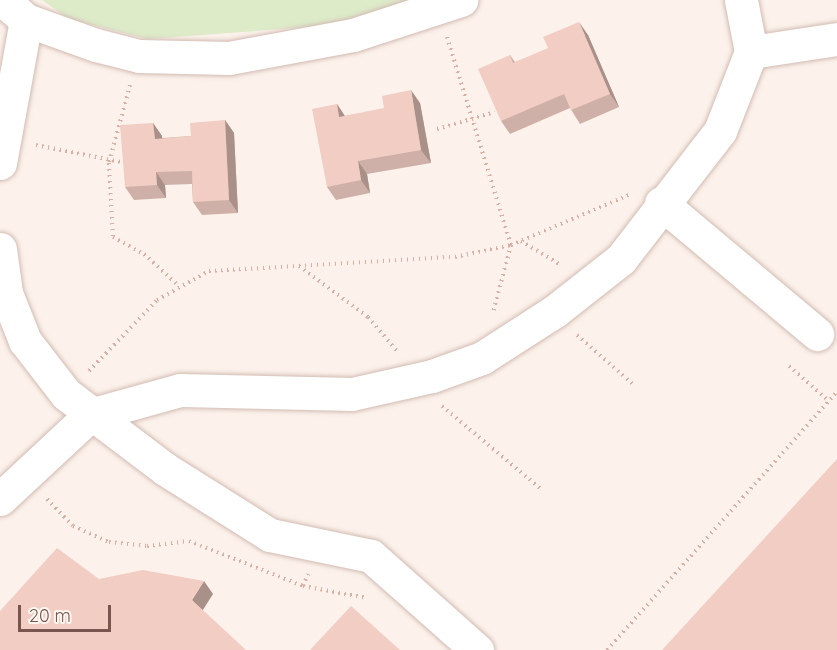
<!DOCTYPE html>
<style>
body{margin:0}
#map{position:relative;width:837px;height:650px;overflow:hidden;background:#fcf2eb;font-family:Quicksand,sans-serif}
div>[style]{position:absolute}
.green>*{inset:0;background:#ddebc9}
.path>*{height:4px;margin-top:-2px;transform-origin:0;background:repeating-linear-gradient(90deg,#d7afa5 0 1.5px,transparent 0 6px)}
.roads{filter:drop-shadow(0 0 2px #d2bbb3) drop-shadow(0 0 2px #d2bbb3)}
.minor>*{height:33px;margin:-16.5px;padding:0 16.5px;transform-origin:16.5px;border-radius:16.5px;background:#fff}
.wall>*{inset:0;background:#cfb0a8}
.shaded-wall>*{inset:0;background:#a99088}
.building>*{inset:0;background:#f1cdc3}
span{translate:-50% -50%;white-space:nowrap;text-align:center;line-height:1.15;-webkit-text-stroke:5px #fff7f2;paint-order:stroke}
.scale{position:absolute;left:18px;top:605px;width:93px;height:27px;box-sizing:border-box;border:3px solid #78554e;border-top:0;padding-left:8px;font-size:18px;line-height:21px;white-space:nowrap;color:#78554e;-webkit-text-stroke:4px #fff7f2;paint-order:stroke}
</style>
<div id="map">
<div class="green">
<i style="clip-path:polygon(42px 0,423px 0,335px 25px,148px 39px,69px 19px)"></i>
</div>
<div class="path">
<i style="left:447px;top:37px;width:218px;rotate:72.9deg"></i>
<i style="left:511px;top:245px;width:69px;rotate:105deg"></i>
<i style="left:130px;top:85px;width:81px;rotate:105.1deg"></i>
<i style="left:109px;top:163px;width:74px;rotate:86.9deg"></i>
<i style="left:113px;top:237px;width:35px;rotate:29deg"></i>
<i style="left:144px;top:254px;width:46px;rotate:42.4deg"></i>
<i style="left:437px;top:129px;width:60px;rotate:-16.3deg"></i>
<i style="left:36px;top:145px;width:92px;rotate:11.3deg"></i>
<i style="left:521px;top:241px;width:47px;rotate:31deg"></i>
<i style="left:299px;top:266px;width:86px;rotate:36.5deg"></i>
<i style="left:368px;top:317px;width:45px;rotate:49.5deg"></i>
<i style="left:577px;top:335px;width:77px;rotate:41.3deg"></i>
<i style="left:789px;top:366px;width:53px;rotate:41.2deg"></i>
<i style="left:89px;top:371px;width:98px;rotate:-46.2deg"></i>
<i style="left:157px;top:300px;width:60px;rotate:-29.1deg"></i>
<i style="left:209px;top:271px;width:246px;rotate:-3.3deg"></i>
<i style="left:455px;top:257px;width:57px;rotate:-12.1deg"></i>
<i style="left:511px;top:245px;width:128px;rotate:-23deg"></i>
<i style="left:442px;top:406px;width:131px;rotate:40deg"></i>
<i style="left:47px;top:499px;width:37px;rotate:46deg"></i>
<i style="left:73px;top:526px;width:39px;rotate:24deg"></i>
<i style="left:109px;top:542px;width:38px;rotate:6deg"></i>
<i style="left:147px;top:546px;width:42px;rotate:-6.8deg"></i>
<i style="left:189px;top:541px;width:123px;rotate:21.5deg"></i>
<i style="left:303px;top:586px;width:13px;rotate:-67deg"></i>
<i style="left:303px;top:586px;width:65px;rotate:10.6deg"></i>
<i style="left:607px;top:650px;width:346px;rotate:-48.3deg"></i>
</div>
<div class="roads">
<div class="minor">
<i style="left:3px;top:0;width:30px;rotate:41deg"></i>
<i style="left:26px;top:20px;width:74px;rotate:19.7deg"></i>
<i style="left:96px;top:45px;width:44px;rotate:14.3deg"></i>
<i style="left:139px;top:56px;width:90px;rotate:1.3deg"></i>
<i style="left:229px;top:58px;width:126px;rotate:-10.5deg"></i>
<i style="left:353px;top:35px;width:114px;rotate:-18deg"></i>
<i style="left:751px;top:52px;width:87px;rotate:-8.6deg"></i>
<i style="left:0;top:163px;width:145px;rotate:-79.7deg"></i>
<i style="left:661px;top:203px;width:204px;rotate:40deg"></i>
<i style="left:0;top:249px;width:44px;rotate:82.2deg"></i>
<i style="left:6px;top:293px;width:52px;rotate:68.4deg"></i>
<i style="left:25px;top:341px;width:67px;rotate:52.3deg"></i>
<i style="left:66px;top:394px;width:124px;rotate:37.1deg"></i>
<i style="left:165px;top:469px;width:124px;rotate:32.2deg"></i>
<i style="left:270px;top:535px;width:103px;rotate:11.7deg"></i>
<i style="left:371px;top:556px;width:142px;rotate:41.6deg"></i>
<i style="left:0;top:499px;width:123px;rotate:-43deg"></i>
<i style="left:90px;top:415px;width:93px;rotate:-15.5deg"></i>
<i style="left:180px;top:390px;width:172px;rotate:1.3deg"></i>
<i style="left:352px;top:394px;width:82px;rotate:-12.7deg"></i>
<i style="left:432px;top:376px;width:53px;rotate:-19.8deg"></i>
<i style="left:482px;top:358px;width:87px;rotate:-32.8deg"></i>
<i style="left:555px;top:311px;width:84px;rotate:-38.2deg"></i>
<i style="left:621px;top:259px;width:162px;rotate:-52.3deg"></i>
<i style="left:720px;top:131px;width:85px;rotate:-68.6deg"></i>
<i style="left:751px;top:52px;width:53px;rotate:-100.9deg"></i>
</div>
</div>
<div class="wall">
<i style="clip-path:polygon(588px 35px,619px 107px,580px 124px,570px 108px,510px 134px,501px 121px,510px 55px,515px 62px)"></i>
<i style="clip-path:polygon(420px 103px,431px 163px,367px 174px,370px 193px,336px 200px,327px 187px,337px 104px,345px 116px)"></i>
<i style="clip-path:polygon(225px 120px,234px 133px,238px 213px,202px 215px,193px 202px,192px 184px,165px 185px,166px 198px,134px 200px,125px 187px,153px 123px,162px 136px,162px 138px,191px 136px)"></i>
</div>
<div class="shaded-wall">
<i style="clip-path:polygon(579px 22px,588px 35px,619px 107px,610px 94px)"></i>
<i style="clip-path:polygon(411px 90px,420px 103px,431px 163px,421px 150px)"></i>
<i style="clip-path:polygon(337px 104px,346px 118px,339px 117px)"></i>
<i style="clip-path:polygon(225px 120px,234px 133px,238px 213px,229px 200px)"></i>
<i style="clip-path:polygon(153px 123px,162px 136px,164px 152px,155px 139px)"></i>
<i style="clip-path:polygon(358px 161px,367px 174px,370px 193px,361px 180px)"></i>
<i style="clip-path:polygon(156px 172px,165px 185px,166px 198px,157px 185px)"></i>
<i style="clip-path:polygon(204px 581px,213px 594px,201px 613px,192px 600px)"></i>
</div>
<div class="building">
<i style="clip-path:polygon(579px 22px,610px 94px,571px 110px,564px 94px,501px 121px,478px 69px,510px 55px,513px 63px,548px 48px,543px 37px)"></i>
<i style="clip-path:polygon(411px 90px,421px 150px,358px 161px,361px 180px,327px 187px,312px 109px,337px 104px,339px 117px,384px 108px,382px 96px)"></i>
<i style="clip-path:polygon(225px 120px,229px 200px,193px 202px,192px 171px,156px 172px,157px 185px,125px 187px,120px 125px,153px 123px,155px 139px,191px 136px,190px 123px)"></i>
<i style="clip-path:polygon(837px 459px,837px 650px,662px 650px)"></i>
<i style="clip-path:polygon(57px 548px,99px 579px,143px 570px,204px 581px,192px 600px,246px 650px,0 650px,0 611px)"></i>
<i style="clip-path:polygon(351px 606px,400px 650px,310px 650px)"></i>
</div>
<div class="scale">20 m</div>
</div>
